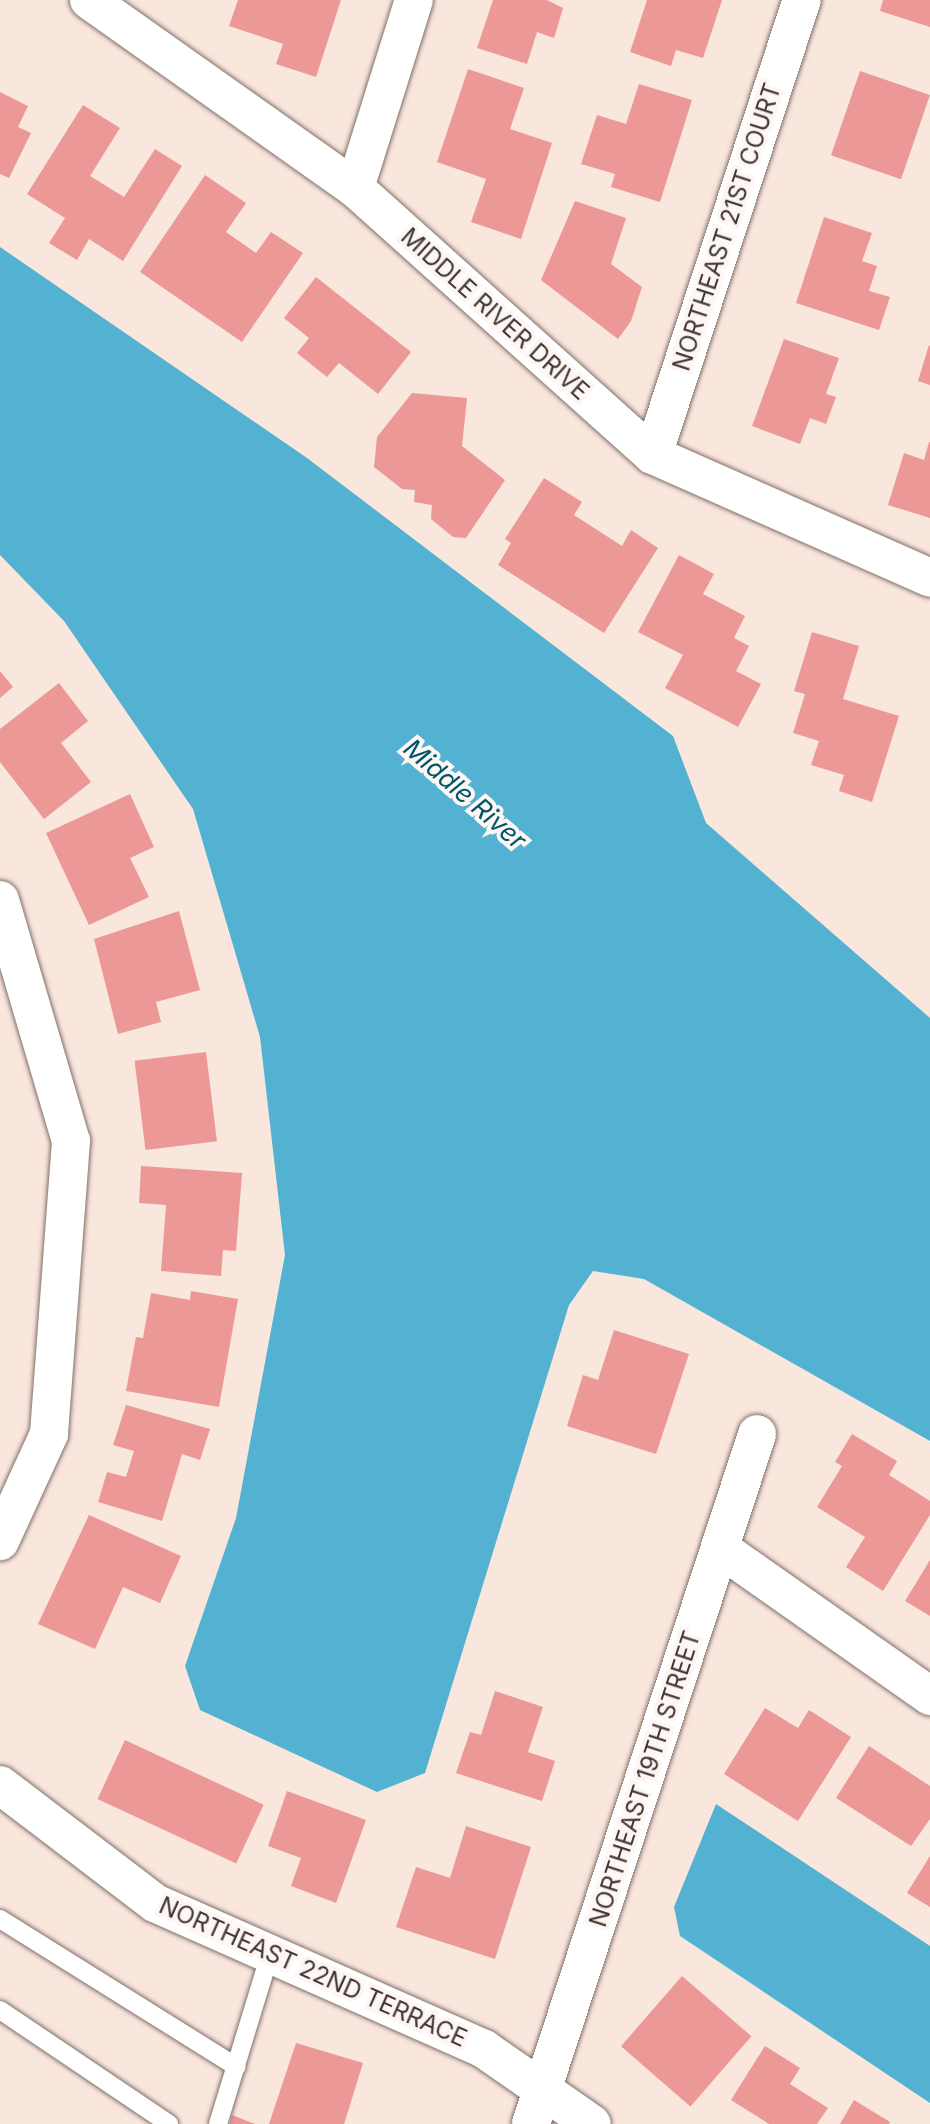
<!DOCTYPE html>
<style>
body{margin:0}
#map{position:relative;width:930px;height:2124px;overflow:hidden;background:#f9e6dd;font-family:Inter,sans-serif}
div>[style]{position:absolute}
.water>*{inset:0;background:#53b2d2}
.building>*{inset:0;background:#eb9896;transform-origin:0 0}
.roads{filter:drop-shadow(0 0 2px #807068) drop-shadow(0 0 2px #807068)}
.lane>*{height:18px;margin:-9px;padding:0 9px;transform-origin:9px;border-radius:9px;background:#fff}
.street>*{height:38px;margin:-19px;padding:0 19px;transform-origin:19px;border-radius:19px;background:#fff}
span{translate:-50% -50%;white-space:nowrap;text-align:center;line-height:1.15;-webkit-text-stroke:8px #fdf6f2;paint-order:stroke}
.street-label{font-size:24px;color:#3d3633}
.water-label{font-size:26px;color:#00566c;font-style:italic}
</style>
<div id="map">
<div class="water">
<i style="clip-path:polygon(0 247px,307px 458px,673px 736px,706px 823px,930px 1018px,930px 1441px,644px 1279px,593px 1271px,569px 1305px,425px 1773px,377px 1792px,200px 1710px,185px 1666px,236px 1518px,285px 1255px,260px 1037px,193px 809px,64px 621px,0 555px)"></i>
<i style="clip-path:polygon(716px 1804px,930px 1946px,930px 2103px,680px 1936px,674px 1907px)"></i>
</div>
<div class="building">
<i style="clip-path:polygon(238px 0,341px 0,316px 77px,276px 64px,283px 44px,229px 26px)"></i>
<i style="clip-path:polygon(493px 0,547px 0,563px 8px,554px 38px,537px 32px,527px 64px,477px 48px)"></i>
<i style="clip-path:polygon(647px 0,722px 0,703px 58px,676px 50px,671px 66px,630px 52px)"></i>
<i style="clip-path:polygon(883px 0,930px 0,930px 27px,880px 11px)"></i>
<i style="clip-path:polygon(468px 69px,524px 88px,510px 129px,552px 143px,521px 239px,471px 222px,486px 179px,437px 162px)"></i>
<i style="left:860px;top:71px;width:74px;height:89px;rotate:19deg"></i>
<i style="clip-path:polygon(639px 84px,692px 100px,660px 202px,611px 187px,615px 174px,581px 164px,597px 115px,626px 124px)"></i>
<i style="clip-path:polygon(0 92px,28px 106px,18px 127px,31px 133px,9px 178px,0 174px)"></i>
<i style="clip-path:polygon(83px 105px,120px 128px,90px 176px,124px 197px,155px 149px,182px 166px,123px 261px,89px 239px,77px 260px,49px 243px,65px 218px,27px 194px)"></i>
<i style="clip-path:polygon(205px 175px,246px 203px,226px 232px,256px 253px,271px 232px,303px 253px,242px 342px,140px 272px)"></i>
<i style="clip-path:polygon(575px 201px,626px 218px,611px 264px,642px 287px,631px 321px,618px 339px,541px 280px)"></i>
<i style="clip-path:polygon(824px 217px,872px 233px,862px 261px,877px 266px,869px 291px,890px 297px,879px 330px,796px 303px)"></i>
<i style="clip-path:polygon(316px 277px,411px 352px,378px 394px,339px 363px,327px 377px,297px 353px,309px 338px,284px 318px)"></i>
<i style="clip-path:polygon(784px 339px,839px 358px,826px 394px,836px 397px,826px 424px,810px 418px,800px 444px,752px 426px)"></i>
<i style="clip-path:polygon(929px 345px,930px 346px,930px 385px,918px 381px)"></i>
<i style="clip-path:polygon(412px 393px,467px 398px,462px 446px,505px 480px,466px 538px,453px 537px,431px 519px,432px 505px,414px 502px,415px 490px,402px 489px,374px 467px,377px 437px)"></i>
<i style="clip-path:polygon(929px 442px,930px 442px,930px 518px,888px 505px,904px 453px,924px 460px)"></i>
<i style="clip-path:polygon(544px 478px,582px 502px,574px 515px,622px 546px,631px 530px,658px 548px,604px 633px,498px 565px,511px 543px,505px 539px)"></i>
<i style="clip-path:polygon(679px 555px,714px 574px,703px 594px,745px 616px,734px 638px,749px 646px,736px 671px,761px 684px,738px 727px,665px 688px,683px 655px,638px 632px)"></i>
<i style="clip-path:polygon(812px 632px,859px 646px,843px 699px,899px 716px,872px 802px,839px 791px,844px 775px,811px 765px,819px 741px,793px 733px,805px 694px,794px 691px)"></i>
<i style="clip-path:polygon(0 671px,13px 687px,0 698px)"></i>
<i style="clip-path:polygon(59px 683px,88px 721px,61px 743px,91px 782px,44px 819px,0 762px,0 729px)"></i>
<i style="clip-path:polygon(130px 794px,154px 847px,130px 858px,149px 897px,89px 925px,46px 833px)"></i>
<i style="clip-path:polygon(179px 911px,200px 990px,156px 1002px,161px 1022px,118px 1034px,94px 939px)"></i>
<i style="left:206px;top:1052px;width:90px;height:72px;rotate:83deg"></i>
<i style="clip-path:polygon(141px 1166px,242px 1173px,236px 1251px,223px 1250px,221px 1276px,161px 1271px,166px 1205px,139px 1203px)"></i>
<i style="clip-path:polygon(191px 1291px,238px 1299px,219px 1407px,126px 1391px,136px 1337px,143px 1338px,151px 1293px,190px 1300px)"></i>
<i style="clip-path:polygon(614px 1330px,689px 1354px,656px 1454px,567px 1426px,583px 1375px,598px 1380px)"></i>
<i style="clip-path:polygon(126px 1405px,210px 1429px,200px 1460px,182px 1454px,162px 1521px,98px 1502px,107px 1472px,126px 1477px,134px 1451px,113px 1445px)"></i>
<i style="clip-path:polygon(852px 1434px,897px 1461px,889px 1475px,930px 1501px,930px 1515px,883px 1591px,846px 1567px,865px 1537px,817px 1507px,842px 1466px,835px 1462px)"></i>
<i style="clip-path:polygon(89px 1515px,181px 1556px,160px 1603px,123px 1587px,95px 1649px,38px 1624px)"></i>
<i style="clip-path:polygon(930px 1560px,930px 1616px,905px 1601px)"></i>
<i style="clip-path:polygon(495px 1691px,543px 1707px,528px 1752px,555px 1761px,542px 1801px,456px 1773px,470px 1732px,481px 1735px)"></i>
<i style="clip-path:polygon(765px 1708px,798px 1728px,809px 1710px,851px 1737px,798px 1821px,724px 1774px)"></i>
<i style="left:125px;top:1740px;width:153px;height:65px;rotate:25deg"></i>
<i style="clip-path:polygon(869px 1746px,930px 1786px,930px 1819px,911px 1846px,836px 1798px)"></i>
<i style="clip-path:polygon(287px 1791px,366px 1820px,336px 1903px,291px 1886px,301px 1858px,268px 1846px)"></i>
<i style="clip-path:polygon(466px 1826px,531px 1847px,495px 1959px,396px 1927px,416px 1867px,450px 1878px)"></i>
<i style="clip-path:polygon(930px 1856px,930px 1907px,907px 1893px)"></i>
<i style="left:682px;top:1976px;width:92px;height:93px;rotate:41deg"></i>
<i style="clip-path:polygon(296px 2043px,363px 2063px,344px 2124px,269px 2124px)"></i>
<i style="clip-path:polygon(765px 2046px,800px 2068px,790px 2084px,828px 2108px,817px 2124px,769px 2124px,731px 2100px)"></i>
<i style="clip-path:polygon(854px 2100px,890px 2122px,889px 2124px,840px 2124px)"></i>
<i style="clip-path:polygon(232px 2115px,255px 2124px,230px 2124px)"></i>
</div>
<div class="roads">
<div class="lane">
<i style="left:0;top:1919px;width:279px;rotate:32deg"></i>
<i style="left:0;top:2010px;width:204px;rotate:34deg"></i>
<i style="left:218px;top:2124px;width:178px;rotate:-73deg"></i>
</div>
<div class="street">
<i style="left:89px;top:0;width:326px;rotate:35.3deg"></i>
<i style="left:355px;top:188px;width:400px;rotate:41.9deg"></i>
<i style="left:653px;top:455px;width:303px;rotate:23.9deg"></i>
<i style="left:355px;top:188px;width:197px;rotate:-72.6deg"></i>
<i style="left:653px;top:455px;width:479px;rotate:-71.9deg"></i>
<i style="left:0;top:900px;width:251px;rotate:73.6deg"></i>
<i style="left:71px;top:1141px;width:294px;rotate:94.3deg"></i>
<i style="left:49px;top:1434px;width:118px;rotate:114.6deg"></i>
<i style="left:721px;top:1549px;width:256px;rotate:35.1deg"></i>
<i style="left:0;top:1785px;width:195px;rotate:37.3deg"></i>
<i style="left:155px;top:1903px;width:360px;rotate:23.9deg"></i>
<i style="left:484px;top:2049px;width:131px;rotate:34.8deg"></i>
<i style="left:531px;top:2124px;width:726px;rotate:-71.86deg"></i>
</div>
</div>
<div class="street-label">
<span style="left:727px;top:227px;rotate:-72deg">NORTHEAST 21ST COURT</span>
<span style="left:495px;top:314px;rotate:42deg">MIDDLE RIVER DRIVE</span>
<span style="left:645px;top:1779px;rotate:-72deg">NORTHEAST 19TH STREET</span>
<span style="left:313px;top:1972px;rotate:24deg">NORTHEAST 22ND TERRACE</span>
</div>
<div class="water-label">
<span style="left:465px;top:794px;rotate:41deg">Middle River</span>
</div>
</div>
